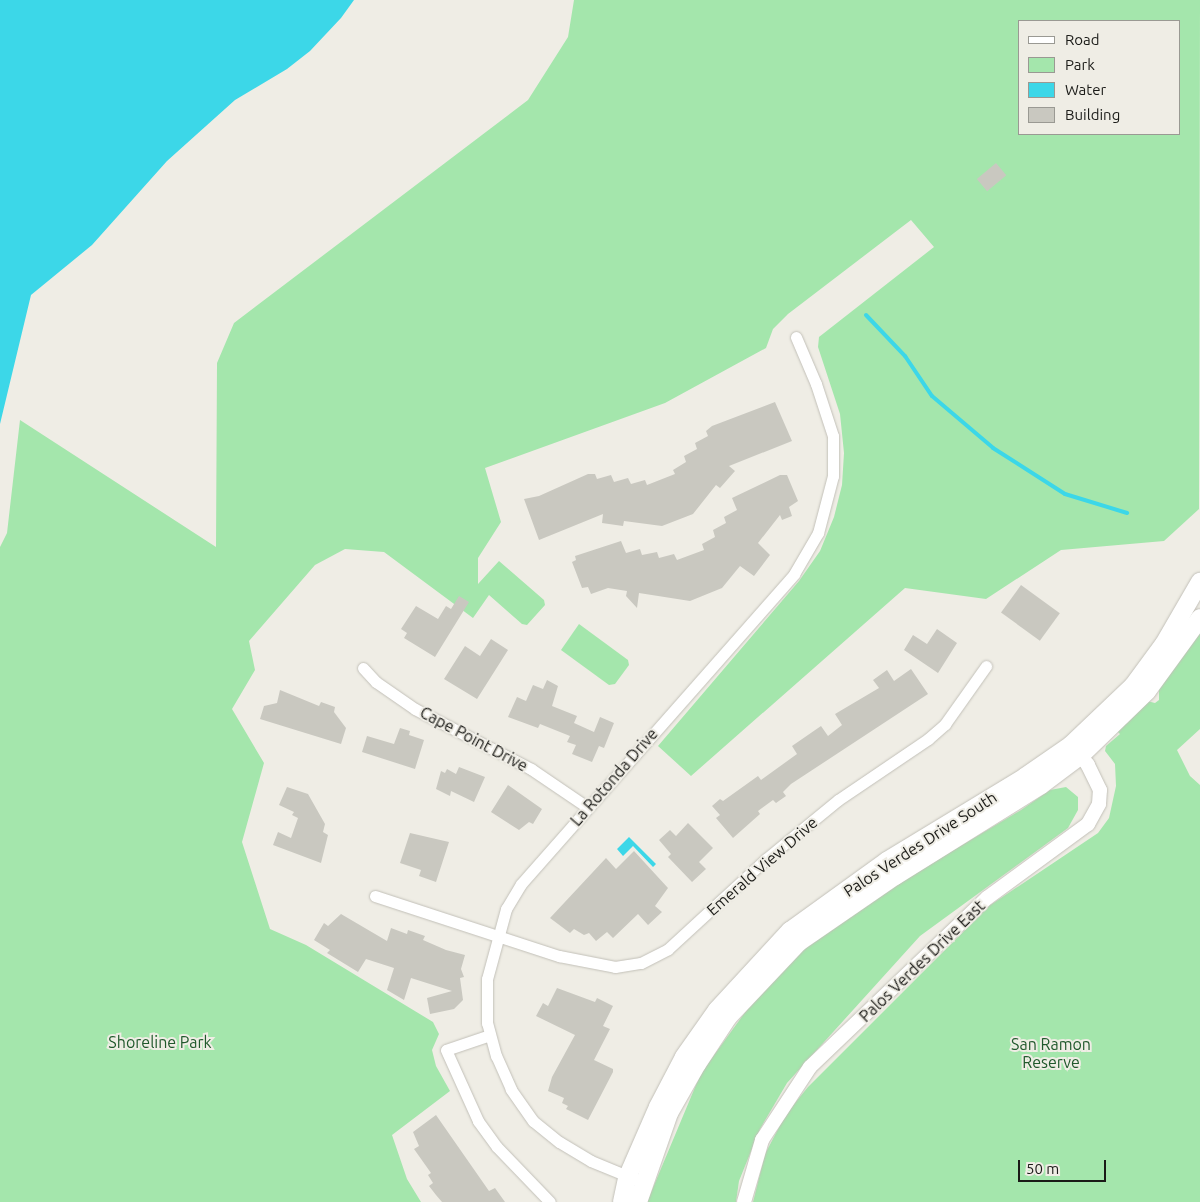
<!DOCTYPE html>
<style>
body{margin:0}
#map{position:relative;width:1200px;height:1202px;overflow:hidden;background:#efede5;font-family:Ubuntu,sans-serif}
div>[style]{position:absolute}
.green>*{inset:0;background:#a4e6ac}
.water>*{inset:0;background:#3cd7e8}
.stream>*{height:4px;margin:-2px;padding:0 2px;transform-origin:2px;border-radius:2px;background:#3cd7e8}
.building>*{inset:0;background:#c9c8c0;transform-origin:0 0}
.roads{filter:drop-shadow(0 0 1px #c2c0b8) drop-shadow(0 0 1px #c2c0b8)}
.minor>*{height:11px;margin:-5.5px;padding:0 5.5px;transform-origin:5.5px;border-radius:5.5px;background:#fff}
.tertiary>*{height:14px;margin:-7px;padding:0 7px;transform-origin:7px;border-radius:7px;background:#fff}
.primary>*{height:18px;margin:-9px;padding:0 9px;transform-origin:9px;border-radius:9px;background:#fff}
span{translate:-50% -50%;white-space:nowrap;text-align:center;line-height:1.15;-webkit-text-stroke:4px #efede5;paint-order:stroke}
.street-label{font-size:16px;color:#1b1b18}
.park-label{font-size:16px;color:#20592c}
.legend{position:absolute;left:1018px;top:20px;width:162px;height:115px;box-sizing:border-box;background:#efede5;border:1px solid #9a9993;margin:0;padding:6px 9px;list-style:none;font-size:15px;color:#1b1b18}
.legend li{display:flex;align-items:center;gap:10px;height:25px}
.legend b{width:25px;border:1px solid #9a9993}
.scale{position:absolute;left:1018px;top:1160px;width:88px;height:22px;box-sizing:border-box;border:2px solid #1b1b18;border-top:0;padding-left:6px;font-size:15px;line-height:18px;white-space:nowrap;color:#1b1b18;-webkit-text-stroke:4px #efede5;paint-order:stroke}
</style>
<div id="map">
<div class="green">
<i style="clip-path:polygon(evenodd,574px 0,1200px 0,1199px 509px,1164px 541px,1061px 550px,986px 599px,905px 588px,691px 776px,658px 746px,799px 581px,820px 551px,834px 517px,842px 485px,844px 453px,840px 414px,818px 347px,819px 337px,934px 247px,911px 220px,788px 314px,773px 329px,766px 348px,665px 403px,485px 468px,501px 522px,478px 558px,478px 584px,499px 561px,544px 600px,545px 605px,527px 625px,522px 624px,489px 595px,473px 618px,384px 552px,345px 549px,315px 565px,249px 641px,255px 670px,232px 709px,264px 763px,242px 842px,270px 929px,306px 945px,433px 1022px,439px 1034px,432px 1050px,436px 1066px,450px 1091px,392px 1135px,407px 1179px,421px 1202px,0 1202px,0 547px,7px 533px,20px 420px,216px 547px,217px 363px,234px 323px,528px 100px,568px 37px,574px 0,1019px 21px,1179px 21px,1179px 134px,1019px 134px,1019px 21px)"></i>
<i style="clip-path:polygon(579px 624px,628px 660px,629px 665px,615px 684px,609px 685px,561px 650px)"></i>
<i style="clip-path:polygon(1200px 631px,1200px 729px,1177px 750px,1190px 776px,1200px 785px,1200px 1202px,753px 1202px,765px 1154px,786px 1114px,808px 1087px,989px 906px,1098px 833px,1109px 818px,1116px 786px,1115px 764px,1105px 751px,1106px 746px,1120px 734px,1117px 731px,1147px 701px,1155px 703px,1159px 700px,1159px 688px)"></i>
<i style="clip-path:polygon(1066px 787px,1078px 797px,1078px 810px,1068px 828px,920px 936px,787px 1083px,760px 1129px,739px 1181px,736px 1202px,647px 1202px,701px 1073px,770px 978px,814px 939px,858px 907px,1021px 810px,1050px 790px)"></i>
</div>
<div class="water">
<i style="clip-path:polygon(0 0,354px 0,341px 18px,310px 51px,287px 69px,235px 100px,167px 161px,92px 245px,31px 295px,0 424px)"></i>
<i style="clip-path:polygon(629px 837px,656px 864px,653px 867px,633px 846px,623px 856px,617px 849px)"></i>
</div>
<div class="stream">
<i style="left:866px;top:315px;width:57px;rotate:46.4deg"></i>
<i style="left:905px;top:356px;width:48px;rotate:56deg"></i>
<i style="left:932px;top:396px;width:80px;rotate:40.4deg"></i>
<i style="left:993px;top:448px;width:85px;rotate:32.6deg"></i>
<i style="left:1065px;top:494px;width:65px;rotate:17deg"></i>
</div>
<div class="building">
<i style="left:996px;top:163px;width:16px;height:25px;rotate:50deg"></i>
<i style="clip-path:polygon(775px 402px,792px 441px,729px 466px,735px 471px,720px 488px,716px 485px,693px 514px,662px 526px,624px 521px,623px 526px,602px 523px,603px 514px,539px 540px,524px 499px,539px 496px,588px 474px,595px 474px,597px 479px,611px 475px,614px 482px,628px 478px,631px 484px,645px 480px,647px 485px,675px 474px,673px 470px,686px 462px,684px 456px,697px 449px,695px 443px,708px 436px,706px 431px,712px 426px)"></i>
<i style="clip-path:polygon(780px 475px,787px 475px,798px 501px,789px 507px,792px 516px,782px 520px,780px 515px,758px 543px,770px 555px,754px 576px,740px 566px,722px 588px,690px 601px,639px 593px,637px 608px,626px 596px,627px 591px,608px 588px,591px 594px,588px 587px,582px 588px,572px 562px,576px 560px,575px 556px,621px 541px,626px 553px,640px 549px,642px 555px,657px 552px,659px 558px,674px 554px,677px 560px,704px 550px,702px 544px,715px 537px,713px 530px,726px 523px,724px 517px,737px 510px,732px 498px)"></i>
<i style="left:1021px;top:585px;width:48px;height:34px;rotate:36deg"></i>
<i style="clip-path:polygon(459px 596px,469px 602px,435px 657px,404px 638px,407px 633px,401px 629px,416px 606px,438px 619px,446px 606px,451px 609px)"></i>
<i style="clip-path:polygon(937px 629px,957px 643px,938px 673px,904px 650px,913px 635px,927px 644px)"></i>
<i style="clip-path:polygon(491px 639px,508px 650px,477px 699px,444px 679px,465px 646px,480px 656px)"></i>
<i style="clip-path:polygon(911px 669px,928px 694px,791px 784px,783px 792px,786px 796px,776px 803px,773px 800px,758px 811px,760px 814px,733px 838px,716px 818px,720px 815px,712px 806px,720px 799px,723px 801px,758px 776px,761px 780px,797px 754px,792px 746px,821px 726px,828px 736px,842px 725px,835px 714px,879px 688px,873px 680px,887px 670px,894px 681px)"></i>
<i style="clip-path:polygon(547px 680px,558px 686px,552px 706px,577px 716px,574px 723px,594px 732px,600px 717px,614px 723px,604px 748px,599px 746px,592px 762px,572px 754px,576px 745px,567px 742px,570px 736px,540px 724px,538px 728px,508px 717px,517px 697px,526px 701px,533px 685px,543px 689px)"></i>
<i style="clip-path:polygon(280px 690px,319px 706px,321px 702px,335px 707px,334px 712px,346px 728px,341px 744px,260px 719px,264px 706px,277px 703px)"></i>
<i style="clip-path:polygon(400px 728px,410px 731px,409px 735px,424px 740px,415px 769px,362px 752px,367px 736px,394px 744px)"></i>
<i style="clip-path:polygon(459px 767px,485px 777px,474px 802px,451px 791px,450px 796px,436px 789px,441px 771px,445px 773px,447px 769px,456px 774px)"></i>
<i style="clip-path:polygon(508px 785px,542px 809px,533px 824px,529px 822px,519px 830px,491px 812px)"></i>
<i style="clip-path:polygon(287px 787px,308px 794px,325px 824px,323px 832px,328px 835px,321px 863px,273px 845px,278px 832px,291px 838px,298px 818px,292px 815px,294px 812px,279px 805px)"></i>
<i style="clip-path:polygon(688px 823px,713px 848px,699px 862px,706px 869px,692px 882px,668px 857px,671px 854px,659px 840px,670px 830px,676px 836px)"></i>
<i style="clip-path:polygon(410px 833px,449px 842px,436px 882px,419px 876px,421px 870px,400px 863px)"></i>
<i style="clip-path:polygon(634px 851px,668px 888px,655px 906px,662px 912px,648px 925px,638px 914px,613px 938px,607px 932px,596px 941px,589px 933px,584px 935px,574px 929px,570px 933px,550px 918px,606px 858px,616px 869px)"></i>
<i style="clip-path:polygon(341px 914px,387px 941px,391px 928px,407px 934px,408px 930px,425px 936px,423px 940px,446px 950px,465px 955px,461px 969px,464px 977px,460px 978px,463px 1000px,454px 1009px,430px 1014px,427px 998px,452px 991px,411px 978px,404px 1000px,387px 990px,394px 968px,366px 959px,358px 972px,327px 953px,330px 950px,314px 940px,324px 923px,328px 926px)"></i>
<i style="clip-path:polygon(557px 988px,595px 1002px,597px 998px,613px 1006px,603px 1026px,610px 1029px,594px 1060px,613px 1069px,613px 1072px,588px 1120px,566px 1109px,568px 1106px,562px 1103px,564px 1098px,548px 1091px,552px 1077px,575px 1035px,536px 1016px,543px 1003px,548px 1006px)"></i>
<i style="clip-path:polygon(436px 1115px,489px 1191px,495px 1188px,505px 1202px,442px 1202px,436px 1195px,429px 1186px,433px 1183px,428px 1175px,431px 1173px,414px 1149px,419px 1146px,413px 1132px)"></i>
</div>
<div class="roads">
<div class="minor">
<i style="left:363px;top:668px;width:19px;rotate:47deg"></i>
<i style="left:376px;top:682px;width:47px;rotate:34.7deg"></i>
<i style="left:415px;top:709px;width:131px;rotate:27.3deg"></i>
<i style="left:531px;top:769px;width:68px;rotate:34.2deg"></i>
<i style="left:375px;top:896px;width:194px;rotate:18.1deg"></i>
<i style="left:559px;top:956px;width:57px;rotate:11.1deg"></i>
<i style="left:615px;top:967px;width:26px;rotate:-9deg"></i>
<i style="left:641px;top:963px;width:30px;rotate:-27deg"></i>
<i style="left:668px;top:949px;width:133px;rotate:-42.6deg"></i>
<i style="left:766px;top:859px;width:93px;rotate:-39.3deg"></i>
<i style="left:838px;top:800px;width:109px;rotate:-34.1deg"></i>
<i style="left:928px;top:739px;width:23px;rotate:-41deg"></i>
<i style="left:945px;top:724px;width:71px;rotate:-54.7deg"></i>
<i style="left:490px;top:1035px;width:46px;rotate:161.2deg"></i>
<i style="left:446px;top:1050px;width:78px;rotate:65.7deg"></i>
<i style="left:478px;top:1121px;width:32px;rotate:54deg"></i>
<i style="left:497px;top:1147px;width:76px;rotate:46.1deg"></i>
<i style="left:642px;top:1182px;width:55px;rotate:-157.6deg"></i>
<i style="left:591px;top:1161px;width:37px;rotate:-149deg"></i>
<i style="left:559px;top:1142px;width:33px;rotate:-141deg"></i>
<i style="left:533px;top:1121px;width:39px;rotate:-125deg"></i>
<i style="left:511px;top:1089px;width:36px;rotate:-114deg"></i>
<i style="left:496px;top:1056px;width:34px;rotate:-105deg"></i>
<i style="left:487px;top:1023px;width:44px;rotate:-90deg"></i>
<i style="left:487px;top:979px;width:73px;rotate:-74.8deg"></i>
<i style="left:506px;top:909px;width:29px;rotate:-59deg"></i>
<i style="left:521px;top:884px;width:413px;rotate:-48.6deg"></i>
<i style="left:794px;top:574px;width:48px;rotate:-59.7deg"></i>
<i style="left:818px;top:533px;width:59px;rotate:-75.3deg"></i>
<i style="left:833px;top:476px;width:40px;rotate:-90deg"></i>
<i style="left:833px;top:436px;width:55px;rotate:-108.1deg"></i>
<i style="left:816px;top:384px;width:51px;rotate:-113.1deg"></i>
</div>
<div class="tertiary">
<i style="left:744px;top:1202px;width:65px;rotate:-73.8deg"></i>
<i style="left:762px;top:1140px;width:87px;rotate:-56.7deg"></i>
<i style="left:810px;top:1067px;width:245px;rotate:-43.7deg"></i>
<i style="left:987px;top:898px;width:125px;rotate:-36.2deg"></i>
<i style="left:1088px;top:824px;width:23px;rotate:-61deg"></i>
<i style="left:1099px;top:804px;width:14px;rotate:-86deg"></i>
<i style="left:1100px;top:790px;width:28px;rotate:-116deg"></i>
<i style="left:1088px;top:765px;width:22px;rotate:-129deg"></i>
</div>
<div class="primary">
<i style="left:622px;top:1202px;width:25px;rotate:-78deg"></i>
<i style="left:627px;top:1178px;width:77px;rotate:-66.4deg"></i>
<i style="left:658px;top:1107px;width:56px;rotate:-62.5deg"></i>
<i style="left:684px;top:1057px;width:57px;rotate:-54.9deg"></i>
<i style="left:717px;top:1010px;width:108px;rotate:-47.3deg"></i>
<i style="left:790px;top:931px;width:120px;rotate:-35.8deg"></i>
<i style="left:887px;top:861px;width:162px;rotate:-31.3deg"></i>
<i style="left:1025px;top:777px;width:56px;rotate:-34.8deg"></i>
<i style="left:1071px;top:745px;width:86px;rotate:-43.6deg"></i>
<i style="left:1133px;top:686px;width:52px;rotate:-53.6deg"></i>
<i style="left:1164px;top:644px;width:72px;rotate:-59.9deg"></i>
<i style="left:638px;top:1202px;width:94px;rotate:-70.8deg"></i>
<i style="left:669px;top:1113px;width:56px;rotate:-60.3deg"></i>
<i style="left:697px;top:1064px;width:56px;rotate:-56.6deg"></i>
<i style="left:728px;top:1017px;width:103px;rotate:-46.6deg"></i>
<i style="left:799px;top:942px;width:116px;rotate:-34.5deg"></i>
<i style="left:895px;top:876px;width:172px;rotate:-31.9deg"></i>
<i style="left:1041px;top:785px;width:50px;rotate:-36.9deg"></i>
<i style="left:1081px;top:755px;width:92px;rotate:-44.1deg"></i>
<i style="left:1147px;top:691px;width:90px;rotate:-54deg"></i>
</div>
</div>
<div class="street-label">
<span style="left:474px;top:739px;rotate:28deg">Cape Point Drive</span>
<span style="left:614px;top:777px;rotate:-49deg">La Rotonda Drive</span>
<span style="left:920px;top:844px;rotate:-33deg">Palos Verdes Drive South</span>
<span style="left:762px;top:866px;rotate:-41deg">Emerald View Drive</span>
<span style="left:922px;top:961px;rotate:-44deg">Palos Verdes Drive East</span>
</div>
<div class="park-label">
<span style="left:160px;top:1042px">Shoreline Park</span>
<span style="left:1051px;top:1053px">San Ramon<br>Reserve</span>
</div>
<ul class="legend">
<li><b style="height:6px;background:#fff"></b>Road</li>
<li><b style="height:14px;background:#a4e6ac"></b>Park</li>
<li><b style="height:14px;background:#3cd7e8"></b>Water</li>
<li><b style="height:14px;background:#c9c8c0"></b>Building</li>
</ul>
<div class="scale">50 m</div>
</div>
